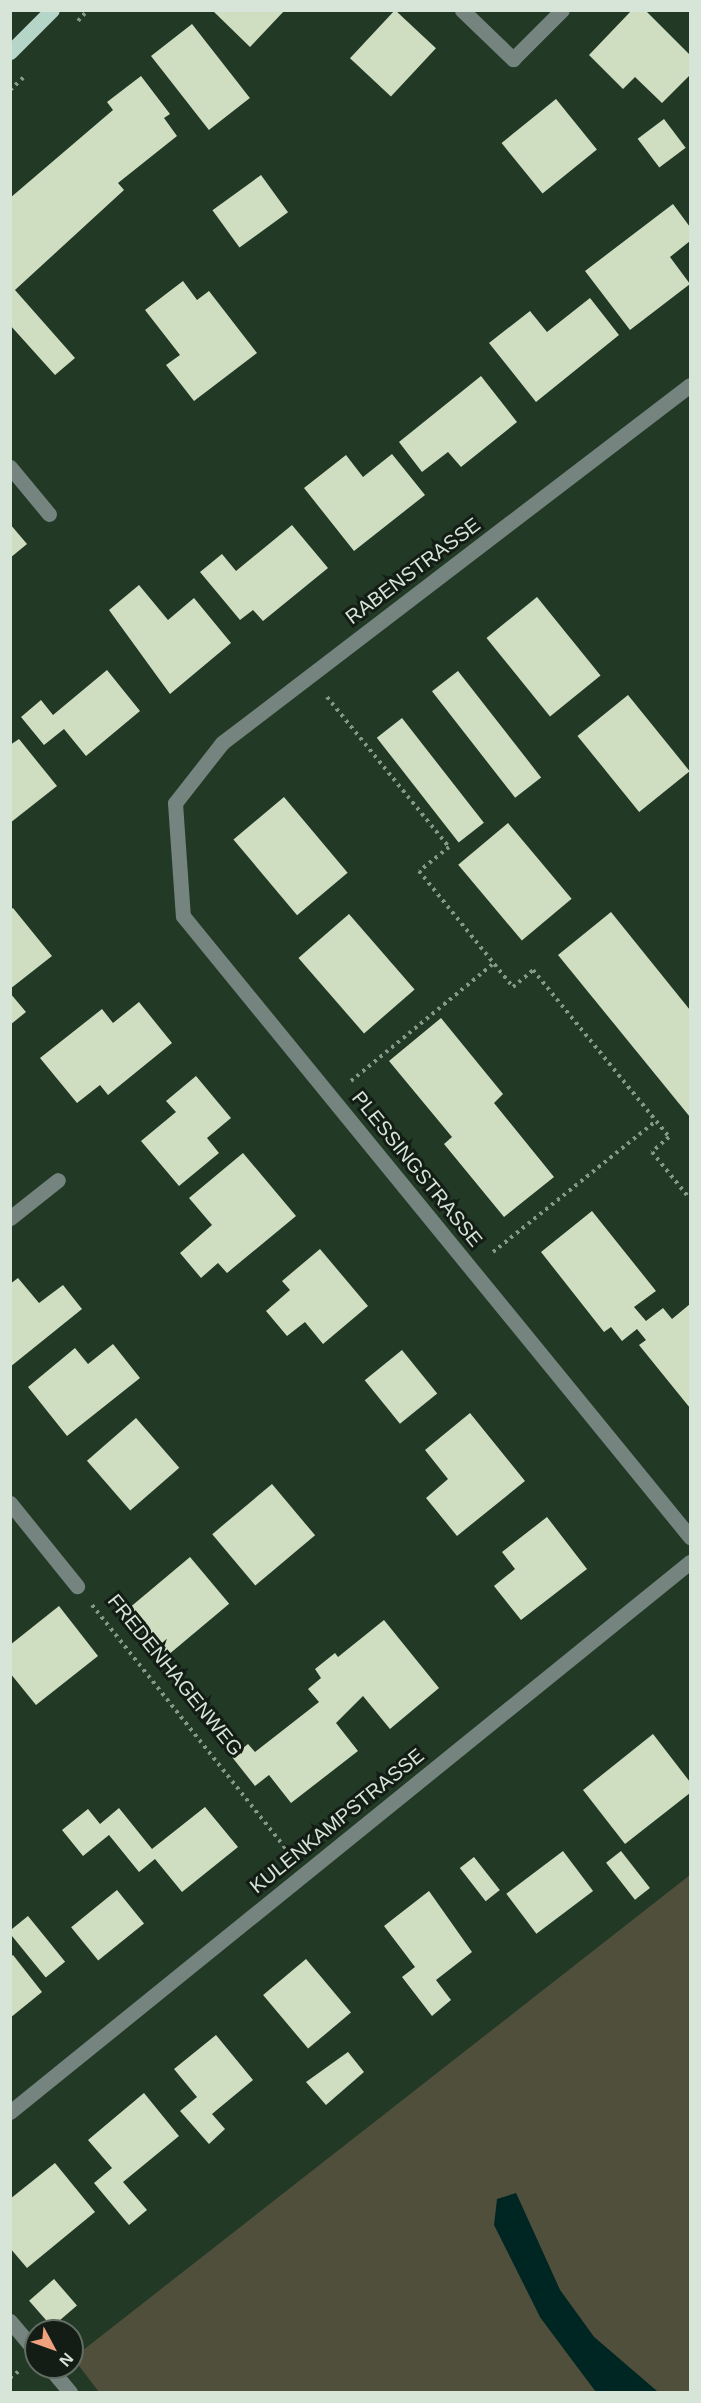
<!DOCTYPE html>
<style>
body{margin:0}
#map{position:relative;width:701px;height:2403px;overflow:hidden;background:#223926;font-family:Helvetica,sans-serif}
div>[style]{position:absolute}
.green>*{inset:0;background:#4f4f3b}
.water>*{inset:0;background:#002624}
.building>*{inset:0;background:#cfdec0;transform-origin:0 0}
.path>*{height:4px;margin-top:-2px;transform-origin:0;background:repeating-linear-gradient(90deg,#869888 0 3px,transparent 0 7.5px)}
.minor>*{height:15px;margin:-7.5px;padding:0 7.5px;transform-origin:7.5px;border-radius:7.5px;background:#75847e}
.major>*{height:15px;margin:-7.5px;padding:0 7.5px;transform-origin:7.5px;border-radius:7.5px;background:#b6d5c9}
span{translate:-50% -50%;white-space:nowrap;text-align:center;line-height:1.15;-webkit-text-stroke:6px #131d15;paint-order:stroke}
.street-label{font-size:20px;color:#d7e5d9}
.frame{position:absolute;inset:0;border:12px solid #d7e5d9;pointer-events:none}
.north{position:absolute;left:24px;top:2319px;width:60px;height:60px;box-sizing:border-box;background:#131d15;border:2px solid #616d63;border-radius:50%;rotate:131deg;font-size:16px;font-weight:700;line-height:24px;text-align:center;color:#d7e5d9}
.north::after{content:'';display:block;margin:auto;width:21px;height:27px;background:#f1a17d;clip-path:polygon(50% 0,100% 100%,50% 72%,0 100%)}
</style>
<div id="map">
<div class="green">
<i style="clip-path:polygon(690px 1875px,690px 2392px,658px 2392px,594px 2337px,560px 2290px,516px 2193px,540px 2317px,596px 2392px,99px 2392px,73px 2358px)"></i>
</div>
<div class="water">
<i style="clip-path:polygon(516px 2193px,560px 2290px,594px 2337px,658px 2392px,596px 2392px,540px 2317px,494px 2225px,497px 2199px)"></i>
</div>
<div class="building">
<i style="clip-path:polygon(212px 10px,285px 10px,250px 47px)"></i>
<i style="left:395px;top:10px;width:56px;height:66px;rotate:43deg"></i>
<i style="clip-path:polygon(632px 10px,645px 10px,690px 55px,690px 75px,662px 103px,635px 77px,623px 89px,589px 55px)"></i>
<i style="left:192px;top:24px;width:94px;height:52px;rotate:52deg"></i>
<i style="clip-path:polygon(141px 76px,170px 114px,164px 118px,177px 136px,118px 183px,124px 190px,15px 290px,75px 358px,55px 375px,10px 325px,10px 198px,113px 110px,107px 102px)"></i>
<i style="left:556px;top:99px;width:65px;height:70px;rotate:51deg"></i>
<i style="left:664px;top:119px;width:36px;height:33px;rotate:53deg"></i>
<i style="left:261px;top:175px;width:46px;height:60px;rotate:54deg"></i>
<i style="clip-path:polygon(673px 204px,690px 227px,690px 241px,670px 257px,690px 284px,630px 330px,585px 271px)"></i>
<i style="clip-path:polygon(183px 281px,197px 300px,209px 291px,257px 353px,194px 401px,166px 365px,180px 355px,145px 310px)"></i>
<i style="clip-path:polygon(590px 298px,619px 335px,536px 402px,489px 343px,530px 311px,547px 332px)"></i>
<i style="clip-path:polygon(481px 376px,517px 422px,461px 467px,448px 452px,422px 472px,399px 442px)"></i>
<i style="clip-path:polygon(392px 454px,425px 495px,354px 551px,304px 488px,346px 455px,363px 477px)"></i>
<i style="clip-path:polygon(10px 524px,27px 544px,10px 558px)"></i>
<i style="clip-path:polygon(292px 525px,328px 568px,263px 621px,253px 610px,240px 620px,200px 572px,222px 554px,236px 571px)"></i>
<i style="clip-path:polygon(139px 585px,168px 620px,194px 598px,231px 643px,170px 694px,109px 610px)"></i>
<i style="left:537px;top:597px;width:101px;height:65px;rotate:51deg"></i>
<i style="clip-path:polygon(107px 670px,140px 711px,86px 756px,64px 729px,44px 745px,21px 717px,41px 700px,53px 715px)"></i>
<i style="left:458px;top:671px;width:135px;height:33px;rotate:52deg"></i>
<i style="left:628px;top:695px;width:98px;height:65px;rotate:51deg"></i>
<i style="left:402px;top:718px;width:133px;height:32px;rotate:52deg"></i>
<i style="clip-path:polygon(19px 739px,57px 786px,10px 823px,10px 745px)"></i>
<i style="left:284px;top:797px;width:99px;height:66px;rotate:50deg"></i>
<i style="left:508px;top:823px;width:99px;height:65px;rotate:50deg"></i>
<i style="clip-path:polygon(13px 908px,52px 956px,10px 989px,10px 910px)"></i>
<i style="clip-path:polygon(611px 912px,690px 1010px,690px 1117px,558px 955px)"></i>
<i style="left:349px;top:914px;width:100px;height:67px;rotate:49deg"></i>
<i style="clip-path:polygon(10px 993px,26px 1012px,10px 1025px)"></i>
<i style="clip-path:polygon(139px 1002px,172px 1043px,108px 1095px,100px 1085px,77px 1103px,40px 1058px,102px 1009px,113px 1023px)"></i>
<i style="clip-path:polygon(441px 1018px,503px 1094px,494px 1103px,554px 1177px,504px 1217px,444px 1144px,452px 1137px,389px 1061px)"></i>
<i style="clip-path:polygon(196px 1076px,231px 1118px,207px 1138px,219px 1153px,179px 1186px,141px 1141px,176px 1112px,166px 1101px)"></i>
<i style="clip-path:polygon(243px 1153px,296px 1216px,227px 1273px,218px 1263px,201px 1278px,180px 1253px,212px 1225px,189px 1198px)"></i>
<i style="clip-path:polygon(592px 1211px,656px 1291px,634px 1307px,646px 1321px,663px 1308px,672px 1319px,690px 1304px,690px 1408px,639px 1345px,646px 1340px,637px 1329px,622px 1341px,611px 1327px,604px 1332px,541px 1252px)"></i>
<i style="clip-path:polygon(320px 1249px,368px 1306px,323px 1344px,305px 1322px,287px 1336px,266px 1311px,290px 1290px,282px 1281px)"></i>
<i style="clip-path:polygon(18px 1278px,39px 1303px,63px 1285px,82px 1309px,10px 1367px,10px 1284px)"></i>
<i style="clip-path:polygon(113px 1344px,140px 1378px,67px 1436px,28px 1387px,75px 1348px,88px 1364px)"></i>
<i style="left:402px;top:1350px;width:56px;height:48px;rotate:51deg"></i>
<i style="clip-path:polygon(470px 1413px,525px 1481px,457px 1536px,426px 1498px,448px 1479px,425px 1450px)"></i>
<i style="left:136px;top:1418px;width:66px;height:65px;rotate:49deg"></i>
<i style="left:272px;top:1484px;width:67px;height:78px;rotate:50deg"></i>
<i style="clip-path:polygon(547px 1517px,587px 1569px,521px 1620px,494px 1586px,515px 1569px,502px 1552px)"></i>
<i style="left:190px;top:1557px;width:61px;height:84px;rotate:50deg"></i>
<i style="clip-path:polygon(59px 1606px,98px 1656px,36px 1705px,10px 1673px,10px 1645px)"></i>
<i style="clip-path:polygon(384px 1620px,439px 1688px,390px 1729px,363px 1696px,336px 1723px,358px 1751px,291px 1803px,269px 1775px,255px 1786px,232px 1757px,248px 1744px,255px 1752px,319px 1702px,308px 1689px,321px 1678px,315px 1669px,335px 1653px,338px 1657px)"></i>
<i style="clip-path:polygon(653px 1734px,690px 1782px,690px 1793px,625px 1844px,583px 1790px)"></i>
<i style="clip-path:polygon(205px 1807px,238px 1847px,182px 1892px,155px 1859px,139px 1872px,109px 1835px,83px 1856px,62px 1830px,88px 1809px,100px 1824px,119px 1808px,152px 1849px)"></i>
<i style="left:563px;top:1851px;width:50px;height:71px;rotate:53deg"></i>
<i style="left:621px;top:1851px;width:47px;height:19px;rotate:52deg"></i>
<i style="left:474px;top:1857px;width:42px;height:18px;rotate:52deg"></i>
<i style="left:117px;top:1890px;width:43px;height:59px;rotate:51deg"></i>
<i style="clip-path:polygon(429px 1891px,472px 1952px,436px 1980px,451px 2000px,432px 2016px,402px 1977px,415px 1967px,384px 1926px)"></i>
<i style="left:28px;top:1916px;width:59px;height:25px;rotate:51deg"></i>
<i style="clip-path:polygon(13px 1955px,42px 1992px,10px 2018px,10px 1957px)"></i>
<i style="left:306px;top:1959px;width:70px;height:56px;rotate:50deg"></i>
<i style="clip-path:polygon(216px 2035px,253px 2080px,212px 2114px,225px 2129px,209px 2144px,180px 2111px,197px 2097px,174px 2069px)"></i>
<i style="clip-path:polygon(348px 2052px,364px 2072px,326px 2105px,306px 2082px)"></i>
<i style="clip-path:polygon(144px 2093px,179px 2136px,123px 2182px,147px 2210px,129px 2225px,94px 2183px,112px 2168px,88px 2140px)"></i>
<i style="clip-path:polygon(55px 2163px,95px 2212px,27px 2268px,10px 2248px,10px 2199px)"></i>
<i style="left:54px;top:2279px;width:35px;height:33px;rotate:49deg"></i>
</div>
<div class="path">
<i style="left:78px;top:21px;width:15px;rotate:-48deg"></i>
<i style="left:10px;top:90px;width:21px;rotate:-43deg"></i>
<i style="left:327px;top:697px;width:193px;rotate:50.9deg"></i>
<i style="left:449px;top:847px;width:38px;rotate:141deg"></i>
<i style="left:419px;top:871px;width:149px;rotate:51deg"></i>
<i style="left:513px;top:987px;width:26px;rotate:-40deg"></i>
<i style="left:533px;top:970px;width:215px;rotate:50.8deg"></i>
<i style="left:669px;top:1137px;width:23px;rotate:139deg"></i>
<i style="left:652px;top:1152px;width:60px;rotate:51deg"></i>
<i style="left:351px;top:1081px;width:185px;rotate:-39.5deg"></i>
<i style="left:493px;top:1252px;width:209px;rotate:-38.8deg"></i>
<i style="left:92px;top:1605px;width:317px;rotate:51.5deg"></i>
<i style="left:10px;top:2378px;width:11px;rotate:-38deg"></i>
</div>
<div class="minor">
<i style="left:462px;top:10px;width:71px;rotate:43.9deg"></i>
<i style="left:513px;top:59px;width:69px;rotate:-45deg"></i>
<i style="left:690px;top:385px;width:589px;rotate:142.59deg"></i>
<i style="left:222px;top:743px;width:76px;rotate:128.1deg"></i>
<i style="left:175px;top:803px;width:113px;rotate:86deg"></i>
<i style="left:183px;top:916px;width:802px;rotate:50.77deg"></i>
<i style="left:10px;top:467px;width:61px;rotate:50.3deg"></i>
<i style="left:10px;top:1218px;width:61px;rotate:-38.4deg"></i>
<i style="left:10px;top:1503px;width:107px;rotate:51.1deg"></i>
<i style="left:10px;top:2112px;width:875px;rotate:-38.97deg"></i>
<i style="left:10px;top:2321px;width:40px;rotate:50deg"></i>
<i style="left:49px;top:2367px;width:33px;rotate:50deg"></i>
</div>
<div class="major">
<i style="left:10px;top:52px;width:59px;rotate:-45deg"></i>
</div>
<div class="street-label">
<span style="left:413px;top:571px;rotate:-37deg">RABENSTRASSE</span>
<span style="left:417px;top:1169px;rotate:51deg">PLESSINGSTRASSE</span>
<span style="left:175px;top:1675px;rotate:51deg">FREDENHAGENWEG</span>
<span style="left:337px;top:1821px;rotate:-39deg">KULENKAMPSTRASSE</span>
</div>
<div class="frame"></div>
<div class="north">N</div>
</div>
